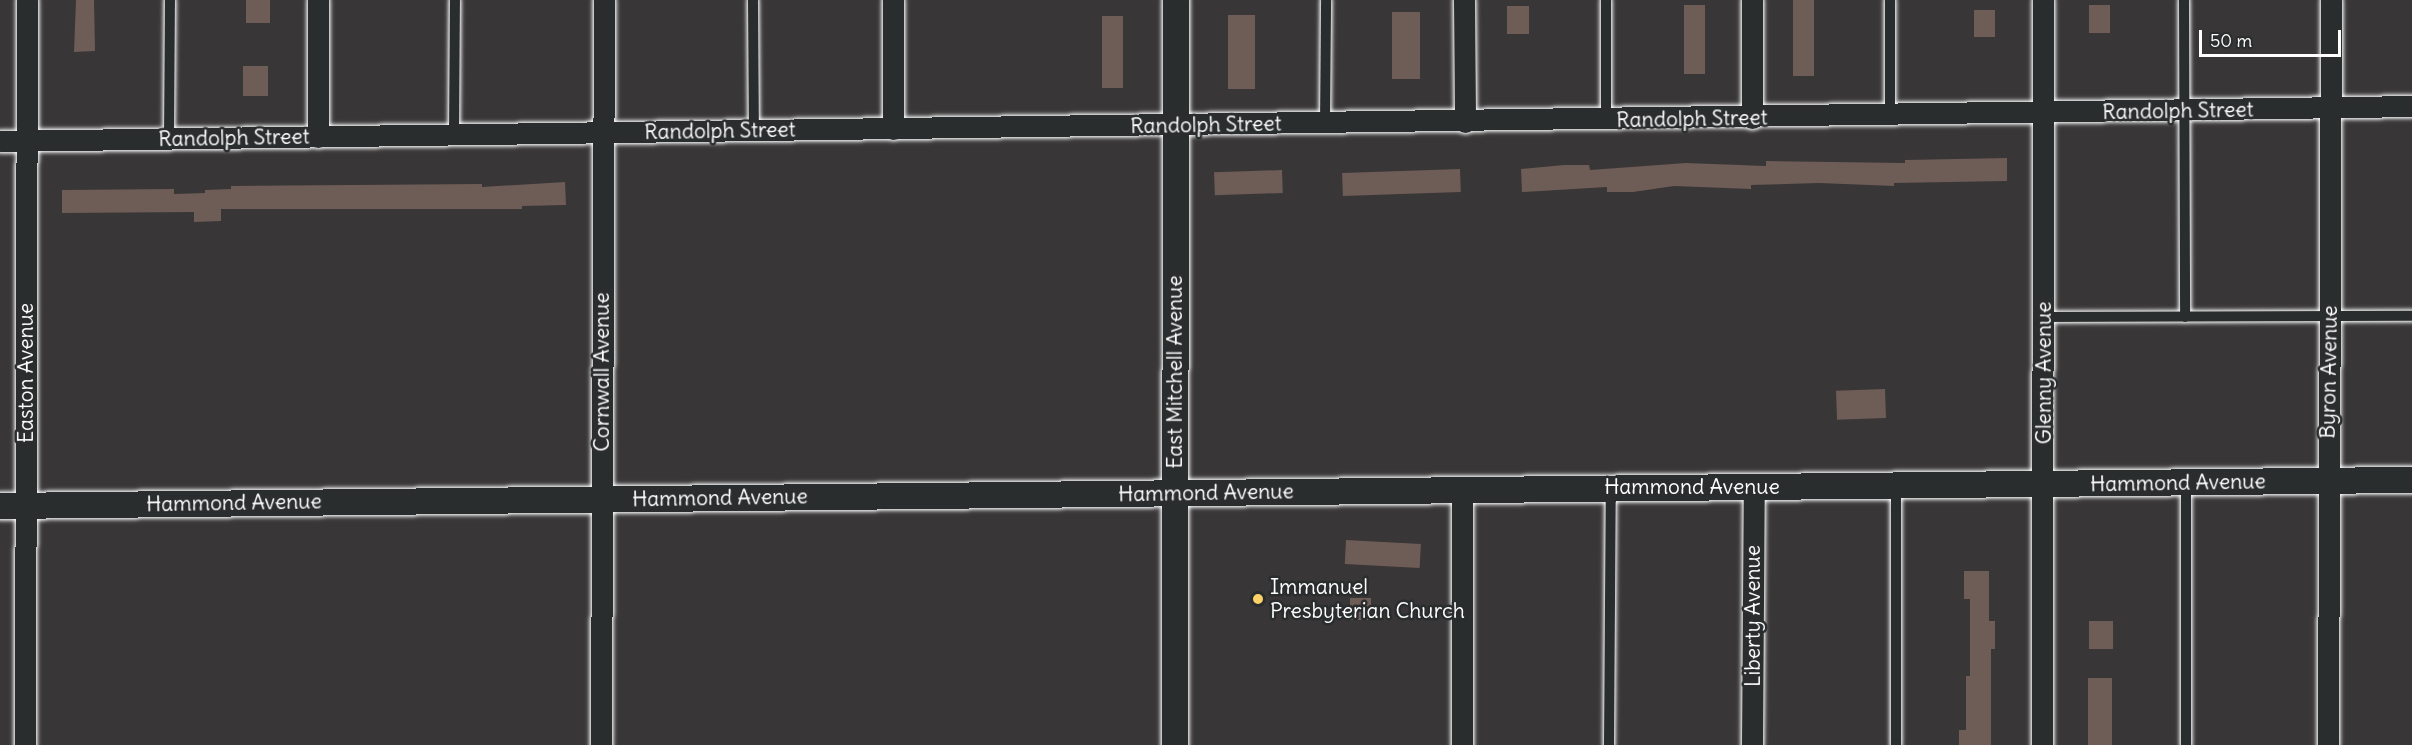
<!DOCTYPE html>
<style>
body{margin:0}
#map{position:relative;width:2412px;height:745px;overflow:hidden;background:#383636;font-family:Delius,sans-serif}
div>[style]{position:absolute}
.building>*{inset:0;background:#6e5c57;transform-origin:0 0}
.roads{filter:drop-shadow(0 0 2px #fff) drop-shadow(0 0 2px #fff)}
.service>*{height:10px;margin:-5px;padding:0 5px;transform-origin:5px;border-radius:5px;background:#2a2d2e}
.minor>*{height:21px;margin:-10.5px;padding:0 10.5px;transform-origin:10.5px;border-radius:10.5px;background:#2a2d2e}
.tertiary>*{height:26px;margin:-13px;padding:0 13px;transform-origin:13px;border-radius:13px;background:#2a2d2e}
.dots>*{width:16px;height:16px;translate:-50% -50%;box-sizing:border-box;border:3px solid #2a2d2e;border-radius:50%}
span{translate:-50% -50%;white-space:nowrap;text-align:center;line-height:1.15;-webkit-text-stroke:5px #2a2d2e;paint-order:stroke}
.street-label{font-size:21px;color:#fff}
.poi-label{font-size:21px;color:#fff}
.left{translate:0 -50%;text-align:left}
.scale{position:absolute;left:2199px;top:30px;width:142px;height:27px;box-sizing:border-box;border:3px solid #fff;border-top:0;padding-left:8px;font-size:18px;line-height:21px;white-space:nowrap;color:#fff;-webkit-text-stroke:4px #2a2d2e;paint-order:stroke}
</style>
<div id="map">
<div class="building">
<i style="clip-path:polygon(76px 0,94px 0,95px 51px,74px 52px)"></i>
<i style="left:246px;top:0;width:24px;height:23px"></i>
<i style="left:1793px;top:0;width:21px;height:76px"></i>
<i style="left:1684px;top:5px;width:21px;height:69px"></i>
<i style="left:2089px;top:5px;width:21px;height:28px"></i>
<i style="left:1507px;top:6px;width:22px;height:28px"></i>
<i style="left:1974px;top:10px;width:21px;height:27px"></i>
<i style="left:1392px;top:12px;width:28px;height:67px"></i>
<i style="left:1228px;top:15px;width:27px;height:74px"></i>
<i style="left:1102px;top:16px;width:21px;height:72px"></i>
<i style="left:243px;top:66px;width:25px;height:30px"></i>
<i style="clip-path:polygon(2007px 158px,2007px 181px,1894px 183px,1894px 186px,1819px 183px,1751px 185px,1751px 189px,1674px 186px,1633px 192px,1607px 192px,1607px 187px,1522px 192px,1521px 169px,1564px 165px,1589px 165px,1590px 170px,1686px 163px,1766px 166px,1766px 161px,1905px 163px,1905px 160px)"></i>
<i style="left:1460px;top:169px;width:23px;height:118px;rotate:88deg"></i>
<i style="left:1282px;top:170px;width:23px;height:68px;rotate:88deg"></i>
<i style="clip-path:polygon(565px 182px,566px 205px,522px 206px,522px 209px,221px 209px,221px 221px,194px 222px,194px 212px,62px 213px,62px 190px,174px 189px,174px 194px,205px 193px,205px 190px,231px 189px,231px 186px,482px 184px,482px 187px)"></i>
<i style="left:1885px;top:389px;width:29px;height:49px;rotate:88deg"></i>
<i style="left:1346px;top:540px;width:75px;height:24px;rotate:3deg"></i>
<i style="clip-path:polygon(1964px 571px,1989px 571px,1989px 621px,1995px 621px,1995px 649px,1991px 649px,1991px 745px,1959px 745px,1959px 730px,1966px 730px,1966px 676px,1970px 676px,1970px 599px,1964px 599px)"></i>
<i style="left:1350px;top:598px;width:21px;height:22px"></i>
<i style="left:2089px;top:621px;width:24px;height:28px"></i>
<i style="left:2088px;top:678px;width:24px;height:67px"></i>
</div>
<div class="roads">
<div class="service">
<i style="left:753px;top:0;width:131px;rotate:89.6deg"></i>
<i style="left:2184px;top:0;width:317px;rotate:89.8deg"></i>
<i style="left:1890px;top:115px;width:115px;rotate:-90deg"></i>
<i style="left:1606px;top:119px;width:119px;rotate:-90deg"></i>
<i style="left:1325px;top:124px;width:124px;rotate:-89.5deg"></i>
<i style="left:454px;top:135px;width:135px;rotate:-89.6deg"></i>
<i style="left:169px;top:139px;width:139px;rotate:-89.6deg"></i>
<i style="left:2045px;top:317px;width:367px;rotate:-0.2deg"></i>
<i style="left:1896px;top:486px;width:259px;rotate:90deg"></i>
<i style="left:1609px;top:745px;width:257px;rotate:-89.6deg"></i>
<i style="left:2186px;top:745px;width:262px;rotate:-90deg"></i>
</div>
<div class="minor">
<i style="left:318px;top:0;width:137px;rotate:90deg"></i>
<i style="left:1464px;top:0;width:122px;rotate:89.5deg"></i>
<i style="left:1752px;top:118px;width:118px;rotate:-90deg"></i>
<i style="left:893px;top:129px;width:129px;rotate:-90deg"></i>
<i style="left:0;top:141px;width:2412px;rotate:-0.83deg"></i>
<i style="left:1462px;top:490px;width:255px;rotate:90deg"></i>
<i style="left:25px;top:745px;width:745px;rotate:-89.85deg"></i>
<i style="left:601px;top:745px;width:745px;rotate:-89.77deg"></i>
<i style="left:1752px;top:745px;width:258px;rotate:-89.6deg"></i>
<i style="left:2042px;top:745px;width:745px;rotate:-89.92deg"></i>
<i style="left:2328px;top:745px;width:745px;rotate:-89.77deg"></i>
</div>
<div class="tertiary">
<i style="left:0;top:506px;width:2412px;rotate:-0.62deg"></i>
<i style="left:1175px;top:745px;width:745px;rotate:-89.92deg"></i>
</div>
</div>
<div class="dots">
<i style="left:1258px;top:599px;background:#ffd166"></i>
</div>
<div class="street-label">
<span style="left:2178px;top:111px;rotate:-1deg">Randolph Street</span>
<span style="left:1692px;top:119px;rotate:-1deg">Randolph Street</span>
<span style="left:1206px;top:125px;rotate:-1deg">Randolph Street</span>
<span style="left:720px;top:131px;rotate:-1deg">Randolph Street</span>
<span style="left:234px;top:138px;rotate:-1deg">Randolph Street</span>
<span style="left:602px;top:372px;rotate:-90deg">Cornwall Avenue</span>
<span style="left:1175px;top:372px;rotate:-90deg">East Mitchell Avenue</span>
<span style="left:2329px;top:372px;rotate:-89deg">Byron Avenue</span>
<span style="left:26px;top:373px;rotate:-90deg">Easton Avenue</span>
<span style="left:2044px;top:373px;rotate:-90deg">Glenny Avenue</span>
<span style="left:2178px;top:483px;rotate:-1deg">Hammond Avenue</span>
<span style="left:1692px;top:487px">Hammond Avenue</span>
<span style="left:1206px;top:493px;rotate:-1deg">Hammond Avenue</span>
<span style="left:720px;top:498px;rotate:-1deg">Hammond Avenue</span>
<span style="left:234px;top:503px;rotate:-1deg">Hammond Avenue</span>
<span style="left:1753px;top:616px;rotate:-90deg">Liberty Avenue</span>
</div>
<div class="poi-label">
<span class="left" style="left:1270px;top:599px">Immanuel<br>Presbyterian Church</span>
</div>
<div class="scale">50 m</div>
</div>
